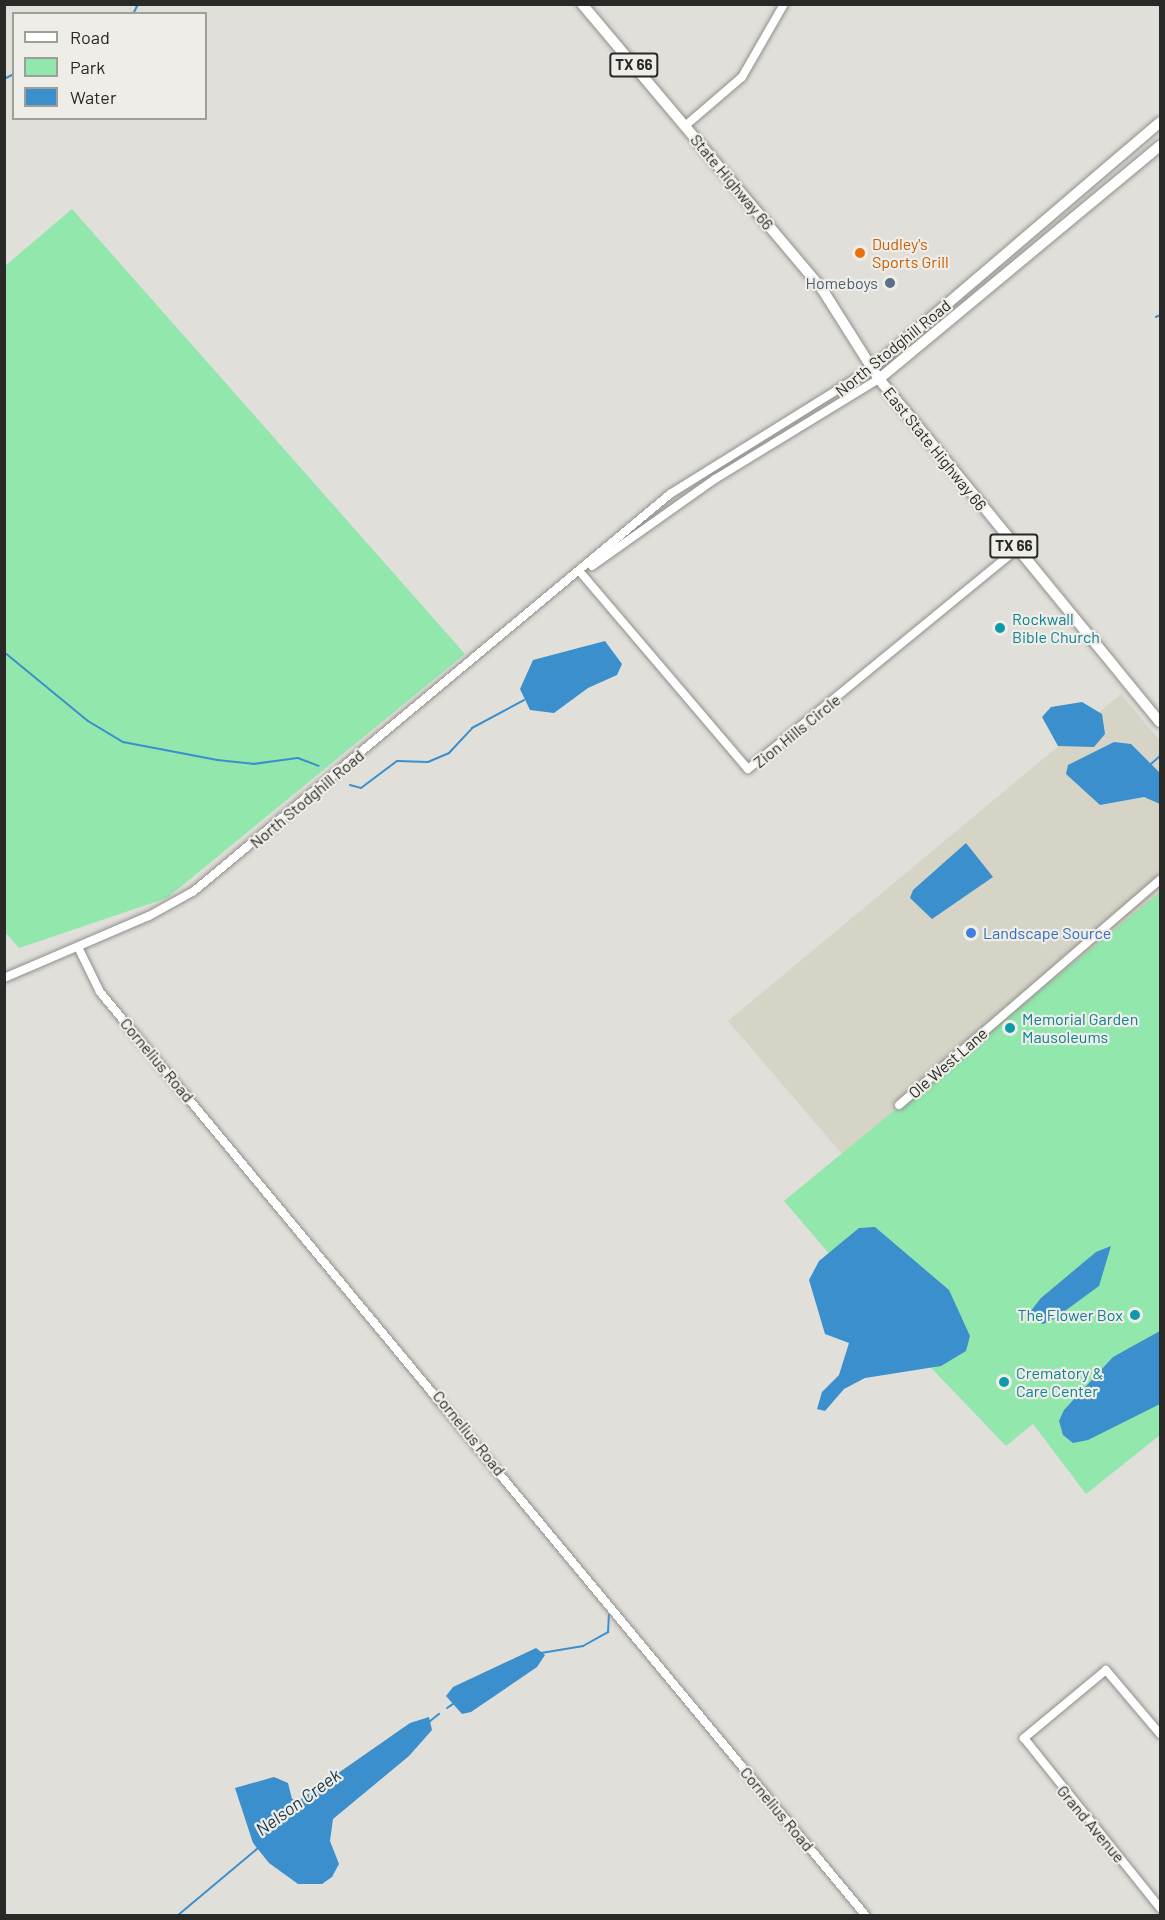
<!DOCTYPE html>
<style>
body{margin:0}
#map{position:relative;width:1165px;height:1920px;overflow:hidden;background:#e1dfda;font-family:Barlow,sans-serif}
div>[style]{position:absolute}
.built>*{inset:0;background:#d6d3c7}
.green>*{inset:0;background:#92e7ac}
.water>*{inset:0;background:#3a8fcc}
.stream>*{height:2px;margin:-1px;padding:0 1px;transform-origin:1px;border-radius:1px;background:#3a8fcc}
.roads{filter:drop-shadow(0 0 2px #918f8b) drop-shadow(0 0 2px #918f8b)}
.minor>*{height:8px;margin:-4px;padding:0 4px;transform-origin:4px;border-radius:4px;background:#fff}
.major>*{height:10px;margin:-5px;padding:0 5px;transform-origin:5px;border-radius:5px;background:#fff}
.dots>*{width:16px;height:16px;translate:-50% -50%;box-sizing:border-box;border:3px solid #eeede7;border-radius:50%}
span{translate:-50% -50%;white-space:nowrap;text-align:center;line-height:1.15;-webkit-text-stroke:4.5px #eeede7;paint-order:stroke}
.shield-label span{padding:2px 4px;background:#eeede7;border:2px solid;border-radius:4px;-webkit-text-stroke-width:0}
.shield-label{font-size:15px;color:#292927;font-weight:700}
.street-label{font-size:16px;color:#292927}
.food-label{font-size:16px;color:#c56008}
.left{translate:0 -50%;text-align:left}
.service-label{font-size:16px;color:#4e5e75}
.right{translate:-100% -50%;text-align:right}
.culture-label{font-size:16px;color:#0d838f}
.shop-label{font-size:16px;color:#366cbe}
.water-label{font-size:18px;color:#143751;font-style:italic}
.frame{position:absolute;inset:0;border:6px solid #292927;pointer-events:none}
.legend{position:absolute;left:12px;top:12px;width:195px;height:108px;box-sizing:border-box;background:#eeede7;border:2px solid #9f9f9a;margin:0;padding:8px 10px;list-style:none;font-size:18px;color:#292927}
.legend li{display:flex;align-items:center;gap:12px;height:30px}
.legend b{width:30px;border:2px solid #9f9f9a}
</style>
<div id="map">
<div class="built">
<i style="clip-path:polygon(1121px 694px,1160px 741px,1160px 892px,842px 1154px,728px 1021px)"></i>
</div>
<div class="green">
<i style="clip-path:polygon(72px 209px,465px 654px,167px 898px,19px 948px,4px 931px,5px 266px)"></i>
<i style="clip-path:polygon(1160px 892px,1160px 1435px,1086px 1494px,1033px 1424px,1006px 1446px,892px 1327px,784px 1201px)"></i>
</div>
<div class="water">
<i style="clip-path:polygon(605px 641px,622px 664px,617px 675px,588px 688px,554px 713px,530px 710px,520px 689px,533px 660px)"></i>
<i style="clip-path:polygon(1082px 702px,1102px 714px,1105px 734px,1094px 747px,1058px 746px,1042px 717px,1051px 707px)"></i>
<i style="clip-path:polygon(1114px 742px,1131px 744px,1160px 773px,1160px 804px,1144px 797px,1100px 805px,1066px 774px,1068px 765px)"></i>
<i style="clip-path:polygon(966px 843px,993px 877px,932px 919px,910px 898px,913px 890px)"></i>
<i style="clip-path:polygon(875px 1227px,949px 1290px,970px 1336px,966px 1351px,941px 1366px,865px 1378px,844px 1389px,825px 1411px,817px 1409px,822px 1392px,839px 1375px,849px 1343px,825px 1334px,809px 1280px,819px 1261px,859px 1228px)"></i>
<i style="clip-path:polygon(1111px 1246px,1099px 1286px,1054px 1319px,1043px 1324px,1033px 1320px,1030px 1312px,1041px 1298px,1096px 1252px)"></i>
<i style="clip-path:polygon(1160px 1331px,1160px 1404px,1088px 1440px,1073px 1443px,1063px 1435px,1059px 1421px,1064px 1410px,1113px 1357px)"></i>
<i style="clip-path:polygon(536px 1648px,545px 1655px,537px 1667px,471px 1712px,462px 1714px,446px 1696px,453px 1687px)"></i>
<i style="clip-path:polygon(429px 1717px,432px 1730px,409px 1756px,333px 1819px,330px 1841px,339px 1864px,332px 1877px,322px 1884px,298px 1884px,269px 1863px,253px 1843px,235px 1788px,274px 1777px,288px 1783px,292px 1799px,301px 1799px,410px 1723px)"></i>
</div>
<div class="stream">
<i style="left:133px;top:14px;width:11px;rotate:-63deg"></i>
<i style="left:4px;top:79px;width:11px;rotate:-27deg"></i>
<i style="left:1156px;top:317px;width:4px;rotate:-27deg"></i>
<i style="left:4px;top:652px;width:109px;rotate:39.4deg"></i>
<i style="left:88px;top:721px;width:41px;rotate:31deg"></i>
<i style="left:123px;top:742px;width:96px;rotate:10.8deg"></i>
<i style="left:217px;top:760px;width:36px;rotate:6deg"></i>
<i style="left:253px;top:764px;width:45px;rotate:-7.6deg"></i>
<i style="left:298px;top:758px;width:22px;rotate:21deg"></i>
<i style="left:1151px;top:764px;width:12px;rotate:-42deg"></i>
<i style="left:350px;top:785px;width:11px;rotate:15deg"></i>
<i style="left:361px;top:788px;width:45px;rotate:-36.9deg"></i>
<i style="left:397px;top:761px;width:31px;rotate:2deg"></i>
<i style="left:428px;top:762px;width:23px;rotate:-23deg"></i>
<i style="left:449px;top:753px;width:34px;rotate:-47deg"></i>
<i style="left:472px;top:728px;width:59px;rotate:-28.3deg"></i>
<i style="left:541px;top:1653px;width:43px;rotate:-9.5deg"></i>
<i style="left:583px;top:1646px;width:29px;rotate:-29deg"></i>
<i style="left:608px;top:1632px;width:17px;rotate:-87deg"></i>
<i style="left:447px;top:1708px;width:7px;rotate:-34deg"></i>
<i style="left:429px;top:1722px;width:13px;rotate:-39deg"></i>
<i style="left:177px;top:1916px;width:106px;rotate:-40deg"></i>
</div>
<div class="roads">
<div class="minor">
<i style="left:685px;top:126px;width:75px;rotate:-40.7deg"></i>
<i style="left:742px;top:77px;width:84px;rotate:-60.1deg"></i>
<i style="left:592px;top:566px;width:151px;rotate:-35.3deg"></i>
<i style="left:715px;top:479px;width:192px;rotate:-31.4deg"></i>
<i style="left:581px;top:573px;width:257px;rotate:49.6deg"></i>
<i style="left:748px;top:769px;width:348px;rotate:-39.3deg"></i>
<i style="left:78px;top:947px;width:50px;rotate:63.9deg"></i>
<i style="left:100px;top:992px;width:1200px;rotate:50.34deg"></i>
<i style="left:4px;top:978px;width:158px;rotate:-23.2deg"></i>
<i style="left:149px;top:916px;width:51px;rotate:-29.1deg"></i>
<i style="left:194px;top:891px;width:620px;rotate:-39.83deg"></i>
<i style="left:670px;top:494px;width:237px;rotate:-31.9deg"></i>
<i style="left:899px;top:1105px;width:345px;rotate:-40.8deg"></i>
<i style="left:1160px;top:1734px;width:84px;rotate:-130.2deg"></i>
<i style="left:1106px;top:1670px;width:107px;rotate:140.3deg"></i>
<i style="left:1024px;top:1738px;width:218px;rotate:51.3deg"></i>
</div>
<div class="major">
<i style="left:582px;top:4px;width:373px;rotate:49.9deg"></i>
<i style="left:822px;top:289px;width:107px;rotate:57.7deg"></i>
<i style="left:879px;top:379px;width:443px;rotate:50.7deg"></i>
<i style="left:871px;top:369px;width:380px;rotate:-40.5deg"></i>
<i style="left:879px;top:379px;width:365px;rotate:-39.7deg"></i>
</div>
</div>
<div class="dots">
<i style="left:860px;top:253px;background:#e8710a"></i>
<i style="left:890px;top:283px;background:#5c6f8a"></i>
<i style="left:1000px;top:628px;background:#0f9aa8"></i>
<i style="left:971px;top:933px;background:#3f7fe0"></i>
<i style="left:1010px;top:1028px;background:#0f9aa8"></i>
<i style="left:1135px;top:1315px;background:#0f9aa8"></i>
<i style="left:1004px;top:1382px;background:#0f9aa8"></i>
</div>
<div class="shield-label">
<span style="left:634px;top:65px">TX 66</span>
<span style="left:1014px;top:546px">TX 66</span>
</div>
<div class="street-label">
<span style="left:732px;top:182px;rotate:50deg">State Highway 66</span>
<span style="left:893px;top:348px;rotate:-39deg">North Stodghill Road</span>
<span style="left:935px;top:449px;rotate:51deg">East State Highway 66</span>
<span style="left:797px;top:731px;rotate:-39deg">Zion Hills Circle</span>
<span style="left:307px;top:799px;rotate:-40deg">North Stodghill Road</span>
<span style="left:157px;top:1060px;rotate:50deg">Cornelius Road</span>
<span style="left:948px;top:1063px;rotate:-41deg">Ole West Lane</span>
<span style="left:469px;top:1433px;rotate:51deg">Cornelius Road</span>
<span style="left:777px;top:1809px;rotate:50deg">Cornelius Road</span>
<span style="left:1091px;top:1824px;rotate:50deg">Grand Avenue</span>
</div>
<div class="food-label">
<span class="left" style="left:872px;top:253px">Dudley's<br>Sports Grill</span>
</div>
<div class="service-label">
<span class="right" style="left:878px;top:283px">Homeboys</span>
</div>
<div class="culture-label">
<span class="left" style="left:1012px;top:628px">Rockwall<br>Bible Church</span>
<span class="left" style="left:1022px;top:1028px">Memorial Garden<br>Mausoleums</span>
<span class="right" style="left:1123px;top:1315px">The Flower Box</span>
<span class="left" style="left:1016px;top:1382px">Crematory &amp;<br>Care Center</span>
</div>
<div class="shop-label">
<span class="left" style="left:983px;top:933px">Landscape Source</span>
</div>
<div class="water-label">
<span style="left:298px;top:1802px;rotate:-36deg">Nelson Creek</span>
</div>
<div class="frame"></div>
<ul class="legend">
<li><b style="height:8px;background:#fff"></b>Road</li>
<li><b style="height:16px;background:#92e7ac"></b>Park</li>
<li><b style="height:16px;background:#3a8fcc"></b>Water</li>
</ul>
</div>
